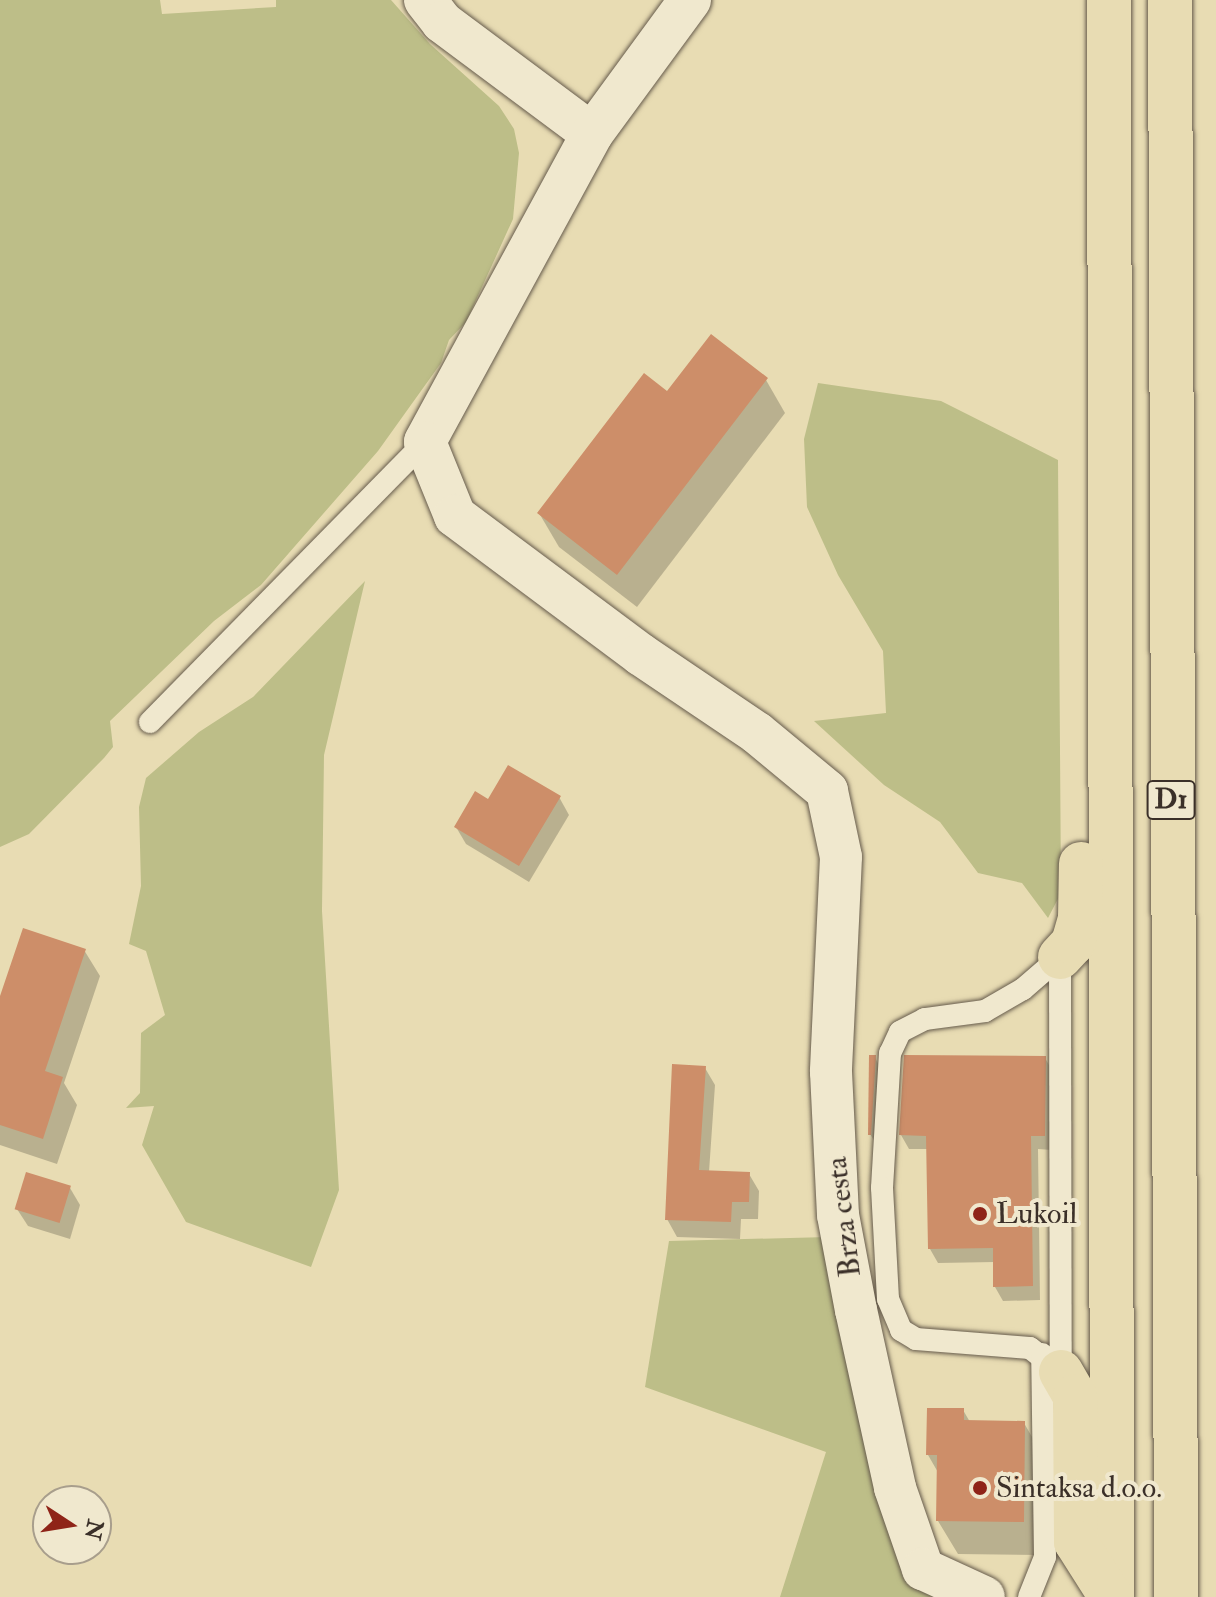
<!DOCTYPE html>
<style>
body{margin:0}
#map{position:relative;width:1216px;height:1597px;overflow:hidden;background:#e8dcb3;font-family:"IM FELL Double Pica",serif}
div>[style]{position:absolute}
.green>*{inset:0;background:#bdbe88}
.shadow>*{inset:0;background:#0003}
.building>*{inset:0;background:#cd8e69;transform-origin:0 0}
.roads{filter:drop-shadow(0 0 2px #665b4c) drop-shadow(0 0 2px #665b4c)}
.service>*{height:22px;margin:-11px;padding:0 11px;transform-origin:11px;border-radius:11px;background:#f0e8ce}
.minor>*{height:42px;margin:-21px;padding:0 21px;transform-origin:21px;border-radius:21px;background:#f0e8ce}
.trunk>*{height:44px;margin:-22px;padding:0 22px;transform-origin:22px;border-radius:22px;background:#e8dcb3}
.dots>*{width:22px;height:22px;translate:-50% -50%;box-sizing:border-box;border:4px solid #f0e8ce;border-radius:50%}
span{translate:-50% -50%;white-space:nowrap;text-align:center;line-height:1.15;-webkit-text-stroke:8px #f0e8ce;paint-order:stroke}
.shield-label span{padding:2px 6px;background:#f0e8ce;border:2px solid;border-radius:6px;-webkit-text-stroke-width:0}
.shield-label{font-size:28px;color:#3b3029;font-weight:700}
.poi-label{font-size:30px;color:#3b3029}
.left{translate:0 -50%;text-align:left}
.street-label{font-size:30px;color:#3b3029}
.north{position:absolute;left:32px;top:1485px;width:80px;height:80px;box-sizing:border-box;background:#f0e8ce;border:2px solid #a89e8c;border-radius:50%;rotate:102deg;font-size:22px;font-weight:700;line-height:32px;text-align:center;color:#3b3029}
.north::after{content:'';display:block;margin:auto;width:28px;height:36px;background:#8f2418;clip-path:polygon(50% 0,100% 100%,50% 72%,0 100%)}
</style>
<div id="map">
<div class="green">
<i style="clip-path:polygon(0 0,160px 0,162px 14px,276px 7px,276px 0,391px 0,430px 44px,499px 106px,514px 129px,519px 153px,513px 219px,466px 322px,449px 340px,441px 363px,378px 451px,261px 585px,214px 621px,110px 721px,113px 747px,104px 758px,29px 834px,0 847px)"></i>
<i style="clip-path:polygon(818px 383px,941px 401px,1058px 460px,1061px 893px,1048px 918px,1022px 883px,978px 873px,940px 822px,884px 785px,814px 721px,886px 713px,883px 651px,838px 575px,807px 507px,804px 439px)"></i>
<i style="clip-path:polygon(365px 581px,324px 755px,322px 911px,339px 1190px,311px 1267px,186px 1222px,142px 1145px,154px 1106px,126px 1108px,140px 1093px,141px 1033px,165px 1015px,146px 951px,129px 944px,141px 886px,139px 807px,146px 778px,199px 732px,253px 697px)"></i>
<i style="clip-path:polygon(828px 1237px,942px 1597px,780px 1597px,826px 1452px,645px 1387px,669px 1241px)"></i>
</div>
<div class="shadow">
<i style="clip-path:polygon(766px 380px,785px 413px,637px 607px,559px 547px,539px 513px,668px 394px)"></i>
<i style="clip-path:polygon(559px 797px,569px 815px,529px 882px,466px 844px,456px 827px,488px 802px)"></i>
<i style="clip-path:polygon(84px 950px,100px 976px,64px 1083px,77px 1105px,57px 1164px,0 1145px,0 1002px)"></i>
<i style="clip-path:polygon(875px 1057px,879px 1066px,875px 1142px,870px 1134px)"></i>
<i style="clip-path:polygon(1045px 1058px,1053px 1072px,1052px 1150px,1038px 1149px,1040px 1300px,1003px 1301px,995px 1287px,995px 1262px,938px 1263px,930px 1249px,929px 1149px,909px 1149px,901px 1135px)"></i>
<i style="clip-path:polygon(705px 1068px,715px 1085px,709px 1172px,749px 1174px,759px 1191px,758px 1219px,741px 1219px,740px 1239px,677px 1237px,667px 1219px)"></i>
<i style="clip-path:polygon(70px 1188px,80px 1205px,70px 1239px,28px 1226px,17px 1209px)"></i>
<i style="clip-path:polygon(963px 1410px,970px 1422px,1024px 1423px,1043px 1456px,1042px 1555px,958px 1554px,938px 1521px,939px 1474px,928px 1455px)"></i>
</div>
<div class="building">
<i style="clip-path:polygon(711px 334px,768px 378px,617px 575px,537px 513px,644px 373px,667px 391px)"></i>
<i style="clip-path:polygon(508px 765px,561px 796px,519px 866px,454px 827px,475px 791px,488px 799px)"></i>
<i style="clip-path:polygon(23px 928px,86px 949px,45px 1071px,63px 1077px,43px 1139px,0 1125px,0 996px)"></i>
<i style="clip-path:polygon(869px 1055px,876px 1055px,871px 1135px,868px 1135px)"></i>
<i style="clip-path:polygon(904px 1055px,1046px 1056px,1045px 1136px,1031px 1136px,1033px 1286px,993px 1287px,993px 1248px,928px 1249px,926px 1136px,899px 1135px)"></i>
<i style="clip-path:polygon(672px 1064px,706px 1066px,699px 1170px,750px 1172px,749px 1202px,732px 1202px,731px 1222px,665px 1220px)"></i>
<i style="left:26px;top:1172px;width:47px;height:39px;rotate:17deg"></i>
<i style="clip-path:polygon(927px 1408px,964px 1408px,964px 1420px,1025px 1421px,1024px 1522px,936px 1521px,937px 1455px,926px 1455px)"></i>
</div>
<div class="roads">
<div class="service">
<i style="left:150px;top:722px;width:392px;rotate:-45.5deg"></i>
<i style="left:1060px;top:957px;width:49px;rotate:139.1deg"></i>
<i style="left:1023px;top:989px;width:44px;rotate:149.9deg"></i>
<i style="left:985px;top:1011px;width:61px;rotate:172.4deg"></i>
<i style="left:925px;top:1019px;width:28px;rotate:153deg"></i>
<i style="left:900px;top:1032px;width:23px;rotate:115deg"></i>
<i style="left:890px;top:1053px;width:135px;rotate:93.4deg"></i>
<i style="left:882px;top:1188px;width:111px;rotate:86.9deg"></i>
<i style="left:888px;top:1299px;width:34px;rotate:67deg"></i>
<i style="left:901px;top:1330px;width:17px;rotate:31deg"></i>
<i style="left:916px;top:1339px;width:114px;rotate:4.5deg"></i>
<i style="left:1030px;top:1348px;width:39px;rotate:38deg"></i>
<i style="left:1060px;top:957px;width:415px;rotate:89.9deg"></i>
<i style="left:1029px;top:1597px;width:43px;rotate:-68.2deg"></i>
<i style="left:1045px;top:1557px;width:203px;rotate:-90.8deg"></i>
</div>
<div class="minor">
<i style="left:425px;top:0;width:28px;rotate:52deg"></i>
<i style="left:442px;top:22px;width:187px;rotate:36.7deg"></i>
<i style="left:690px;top:0;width:166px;rotate:126.2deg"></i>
<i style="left:592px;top:134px;width:350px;rotate:118.5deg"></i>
<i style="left:425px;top:442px;width:80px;rotate:67.9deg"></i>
<i style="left:455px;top:516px;width:231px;rotate:36.7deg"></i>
<i style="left:640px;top:654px;width:141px;rotate:34deg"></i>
<i style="left:757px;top:733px;width:91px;rotate:39.6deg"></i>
<i style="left:827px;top:791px;width:67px;rotate:78deg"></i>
<i style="left:841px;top:857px;width:215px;rotate:92.7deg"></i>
<i style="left:831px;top:1072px;width:143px;rotate:87.2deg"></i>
<i style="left:838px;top:1215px;width:97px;rotate:79.3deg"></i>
<i style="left:856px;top:1310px;width:182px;rotate:77.6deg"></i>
<i style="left:895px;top:1488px;width:86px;rotate:70.9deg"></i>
<i style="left:923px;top:1569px;width:67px;rotate:24.7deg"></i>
</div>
<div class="trunk">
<i style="left:1109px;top:0;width:1597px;rotate:89.89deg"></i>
<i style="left:1170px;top:0;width:1597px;rotate:89.78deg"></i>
<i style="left:1060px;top:957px;width:19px;rotate:-47deg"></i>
<i style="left:1073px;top:943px;width:25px;rotate:-74deg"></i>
<i style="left:1080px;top:919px;width:55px;rotate:-89deg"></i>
<i style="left:1061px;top:1372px;width:28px;rotate:60deg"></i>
<i style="left:1075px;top:1396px;width:146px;rotate:89.6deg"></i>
<i style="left:1076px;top:1542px;width:65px;rotate:57.5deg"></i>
</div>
</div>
<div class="dots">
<i style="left:980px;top:1214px;background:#8f2418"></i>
<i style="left:980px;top:1488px;background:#8f2418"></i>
</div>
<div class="shield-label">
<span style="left:1171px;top:800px">D1</span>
</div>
<div class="poi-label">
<span class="left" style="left:996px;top:1214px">Lukoil</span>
<span class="left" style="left:996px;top:1488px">Sintaksa d.o.o.</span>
</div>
<div class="street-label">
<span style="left:844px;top:1217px;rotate:-97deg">Brza cesta</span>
</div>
<div class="north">N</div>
</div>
